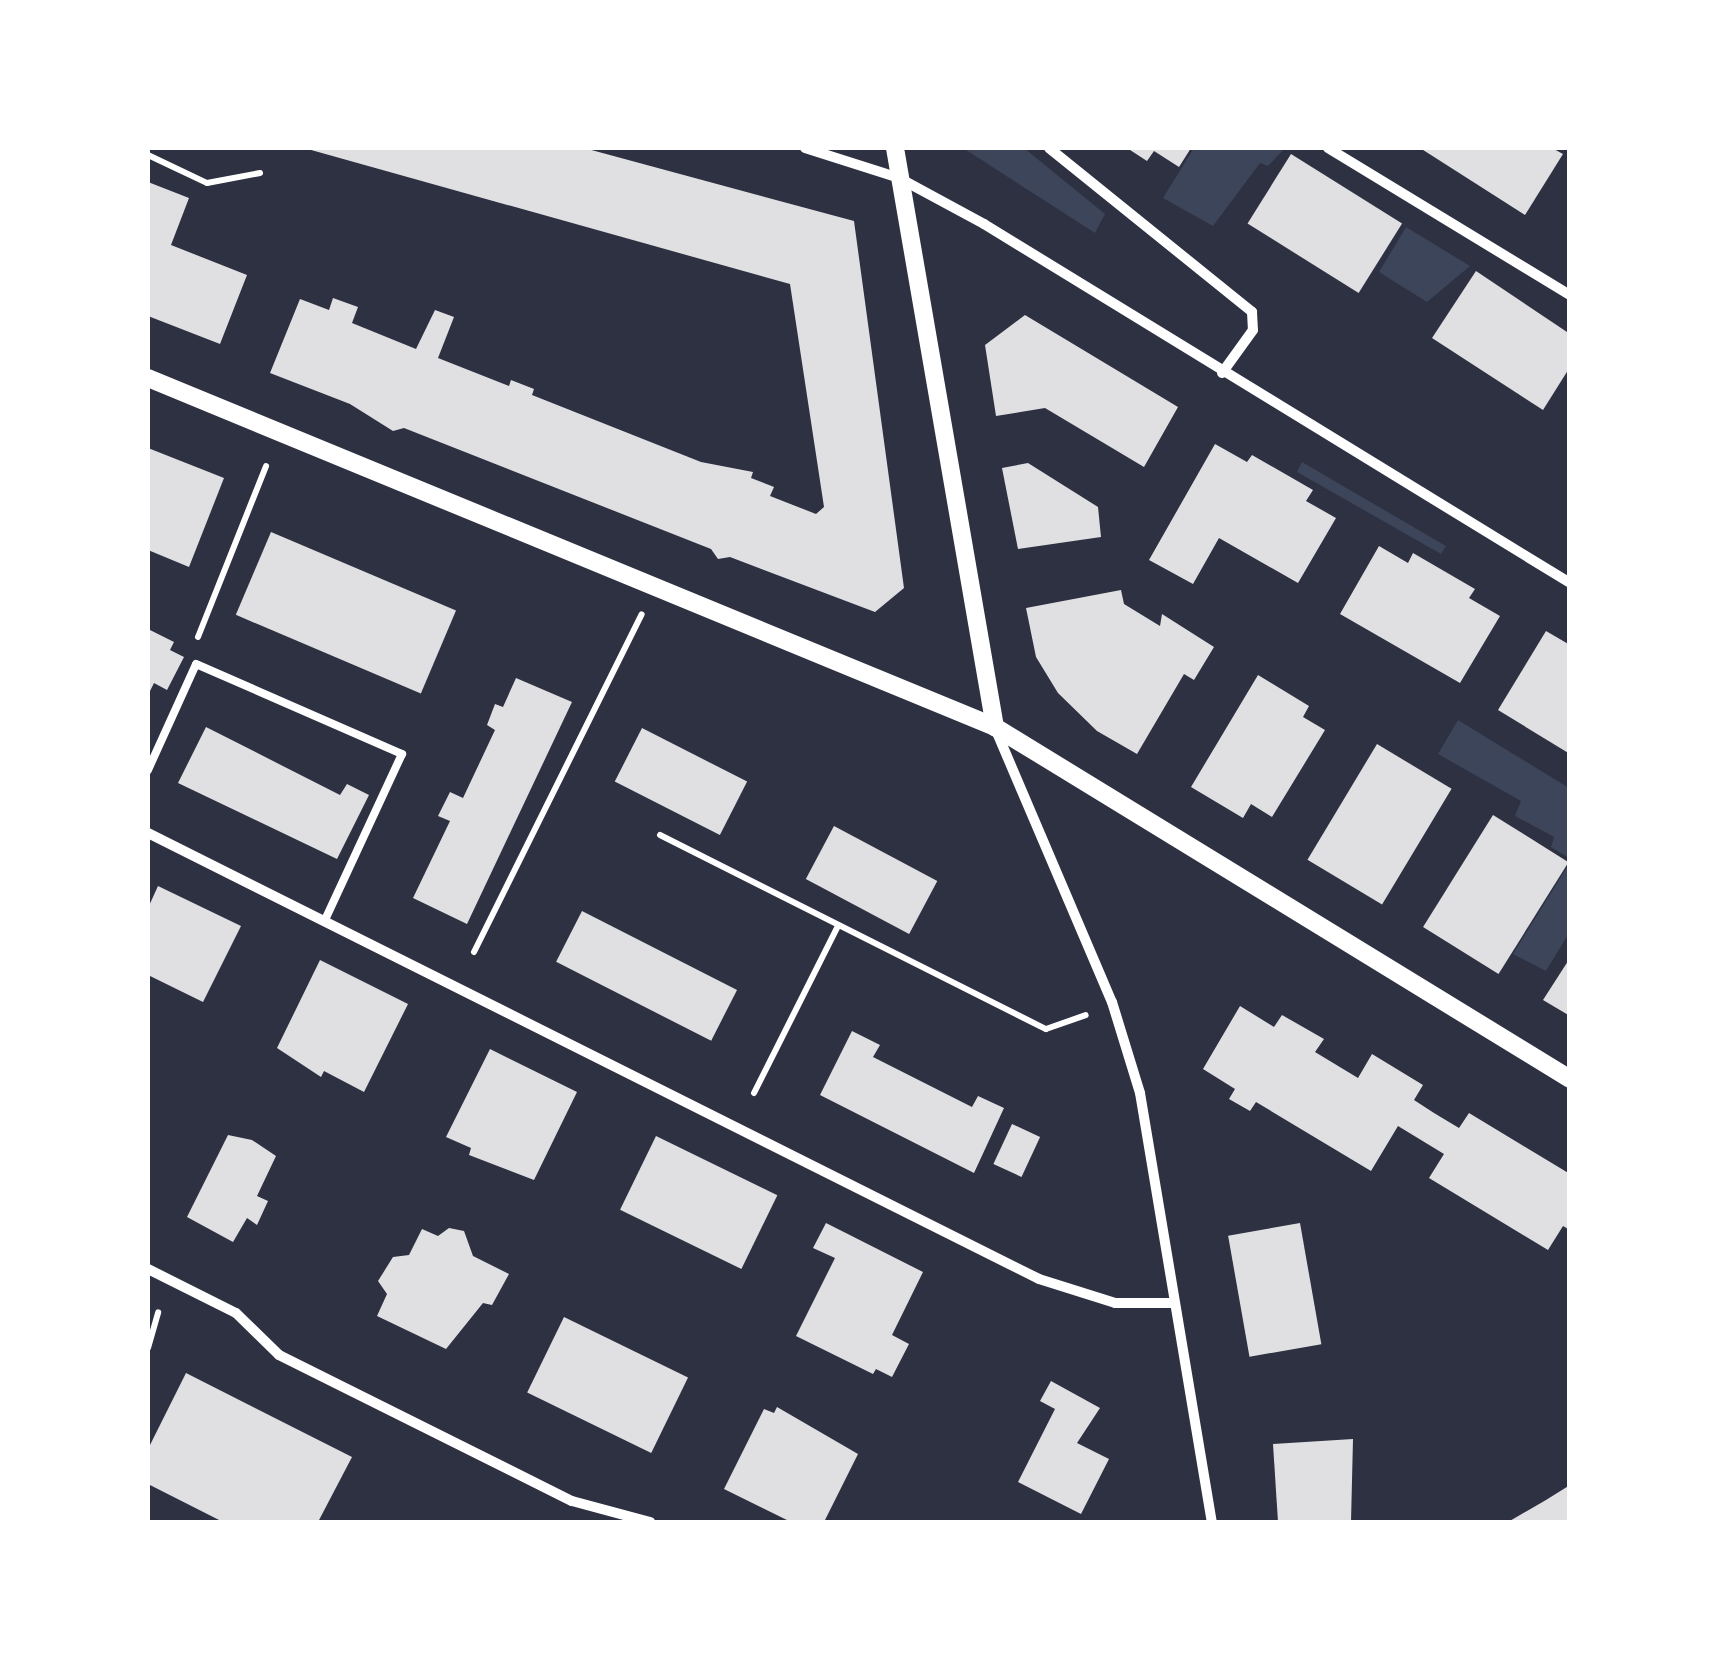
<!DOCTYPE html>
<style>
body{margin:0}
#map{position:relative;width:1717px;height:1670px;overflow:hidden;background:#2d3142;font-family:Raleway,sans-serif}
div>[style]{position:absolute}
.green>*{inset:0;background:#3c4559}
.building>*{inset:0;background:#e0e0e3;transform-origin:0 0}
.path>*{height:6px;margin:-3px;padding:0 3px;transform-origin:3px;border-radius:3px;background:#fff}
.service>*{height:8px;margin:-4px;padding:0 4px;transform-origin:4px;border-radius:4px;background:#fff}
.minor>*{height:10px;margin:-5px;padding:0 5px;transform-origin:5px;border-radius:5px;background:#fff}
.tertiary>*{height:18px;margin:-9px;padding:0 9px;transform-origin:9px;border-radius:9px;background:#fff}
span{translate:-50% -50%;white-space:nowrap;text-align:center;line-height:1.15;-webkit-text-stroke:8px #fff;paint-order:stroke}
.frame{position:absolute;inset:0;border:150px solid #fff;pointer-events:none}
</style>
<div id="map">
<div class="green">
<i style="clip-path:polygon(963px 148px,1024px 148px,1105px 214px,1095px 233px)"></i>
<i style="clip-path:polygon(1194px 148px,1285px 148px,1268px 166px,1260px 163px,1213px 226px,1163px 198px)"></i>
<i style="clip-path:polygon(1406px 227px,1470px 266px,1427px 302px,1379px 272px)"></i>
<i style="clip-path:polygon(1302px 462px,1446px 546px,1441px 554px,1297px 472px)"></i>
<i style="clip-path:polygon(1458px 720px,1569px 788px,1569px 858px,1551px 847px,1554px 837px,1515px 816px,1521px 801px,1438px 754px)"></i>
<i style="clip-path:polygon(1569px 864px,1569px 933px,1546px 971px,1513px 954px)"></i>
</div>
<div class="building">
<i style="clip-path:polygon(304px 148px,584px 148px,854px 221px,904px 588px,875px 612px,730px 557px,718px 559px,711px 549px,404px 428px,393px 431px,350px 404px,270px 373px,300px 299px,329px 310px,333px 298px,358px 307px,352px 323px,416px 349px,435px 310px,454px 317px,438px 358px,509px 386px,511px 380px,534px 389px,532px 395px,701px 462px,753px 472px,751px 478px,774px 487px,770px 496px,816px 514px,824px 507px,790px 284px)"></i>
<i style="clip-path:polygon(1127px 148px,1191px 148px,1179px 167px,1154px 151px,1147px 161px)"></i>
<i style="clip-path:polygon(1420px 148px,1552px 148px,1563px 154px,1525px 215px)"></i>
<i style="left:1291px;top:154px;width:131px;height:82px;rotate:32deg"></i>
<i style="clip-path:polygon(148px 182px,189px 198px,171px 245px,247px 275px,220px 344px,148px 316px)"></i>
<i style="clip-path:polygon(1476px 271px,1570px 334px,1570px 367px,1543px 410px,1432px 338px)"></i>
<i style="clip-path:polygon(1025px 315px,1178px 407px,1144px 467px,1045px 408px,996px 416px,985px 345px)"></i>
<i style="clip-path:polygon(1215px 444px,1247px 462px,1252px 455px,1313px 490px,1306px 501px,1336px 518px,1298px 583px,1219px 538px,1193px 584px,1149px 560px)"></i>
<i style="clip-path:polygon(148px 448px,224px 478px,189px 567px,148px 550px)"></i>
<i style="clip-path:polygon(1028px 463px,1098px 507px,1101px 537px,1018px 549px,1002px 468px)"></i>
<i style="left:271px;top:532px;width:201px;height:90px;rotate:23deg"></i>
<i style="clip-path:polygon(1379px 546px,1408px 563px,1413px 553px,1475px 589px,1469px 598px,1500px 616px,1460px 683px,1340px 614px)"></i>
<i style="clip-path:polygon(1121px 590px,1124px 604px,1160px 626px,1162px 614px,1214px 647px,1194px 680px,1184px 674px,1137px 754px,1097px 731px,1058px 693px,1036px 657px,1026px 608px)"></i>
<i style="clip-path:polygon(148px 629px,174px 642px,170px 650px,184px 657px,167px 690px,154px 683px,148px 695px)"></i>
<i style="clip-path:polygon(1546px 631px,1570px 645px,1570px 754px,1498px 710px)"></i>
<i style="clip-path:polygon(1258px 675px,1309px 706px,1303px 717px,1325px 730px,1272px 817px,1251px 804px,1243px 818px,1191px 787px)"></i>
<i style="clip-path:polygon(516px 678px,572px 702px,467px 924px,413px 898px,450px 821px,438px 816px,450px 792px,463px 798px,495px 730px,487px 725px,495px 704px,503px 707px)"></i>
<i style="clip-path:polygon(206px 727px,340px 795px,347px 784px,369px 795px,337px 859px,178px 783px)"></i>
<i style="left:642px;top:728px;width:118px;height:60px;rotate:27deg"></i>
<i style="left:1377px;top:744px;width:87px;height:135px;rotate:31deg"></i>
<i style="left:1493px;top:815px;width:89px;height:132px;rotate:32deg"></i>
<i style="left:834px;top:826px;width:117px;height:60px;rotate:28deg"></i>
<i style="clip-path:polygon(158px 886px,241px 926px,203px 1002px,148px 975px,148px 908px)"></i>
<i style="left:582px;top:911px;width:174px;height:57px;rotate:27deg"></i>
<i style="clip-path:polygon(1570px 958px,1570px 1016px,1543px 1000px)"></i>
<i style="clip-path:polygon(320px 960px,408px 1004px,364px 1092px,324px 1071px,321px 1077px,277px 1048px)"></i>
<i style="clip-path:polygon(1240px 1006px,1274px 1027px,1282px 1015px,1324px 1039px,1315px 1052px,1358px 1078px,1372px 1054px,1423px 1085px,1414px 1100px,1434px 1113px,1459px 1128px,1469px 1113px,1570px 1174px,1570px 1230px,1563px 1226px,1548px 1250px,1429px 1178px,1444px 1154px,1398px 1126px,1371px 1171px,1256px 1102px,1250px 1111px,1229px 1099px,1235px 1089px,1203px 1069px)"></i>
<i style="clip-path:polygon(852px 1031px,880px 1045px,873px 1057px,972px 1107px,978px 1096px,1004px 1108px,974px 1173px,820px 1095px)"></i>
<i style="clip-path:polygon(490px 1049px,577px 1092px,534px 1180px,469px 1155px,471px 1148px,446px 1137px)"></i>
<i style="left:1012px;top:1124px;width:31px;height:44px;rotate:25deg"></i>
<i style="clip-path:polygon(228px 1135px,252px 1140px,276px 1156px,257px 1196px,268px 1201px,257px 1225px,247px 1218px,233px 1242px,187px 1217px)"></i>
<i style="left:656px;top:1136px;width:135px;height:82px;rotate:26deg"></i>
<i style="clip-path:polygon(826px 1223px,923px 1272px,892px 1335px,909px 1344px,892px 1377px,876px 1369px,873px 1374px,796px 1336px,835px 1258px,813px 1248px)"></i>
<i style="left:1300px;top:1223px;width:123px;height:73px;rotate:80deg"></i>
<i style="clip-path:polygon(449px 1228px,464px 1231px,473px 1256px,509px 1274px,492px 1305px,483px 1303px,446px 1349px,377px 1316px,387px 1294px,378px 1281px,393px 1257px,409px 1255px,422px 1229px,438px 1236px)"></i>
<i style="left:564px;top:1317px;width:138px;height:84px;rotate:26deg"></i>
<i style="clip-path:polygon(186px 1373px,352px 1457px,318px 1522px,223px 1522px,148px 1484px,148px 1449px)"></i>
<i style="clip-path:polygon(1051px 1381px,1100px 1408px,1077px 1443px,1109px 1459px,1081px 1514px,1018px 1482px,1055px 1409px,1040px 1401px)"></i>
<i style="clip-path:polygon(777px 1407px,858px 1454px,824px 1522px,791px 1522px,724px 1489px,764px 1409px,774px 1413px)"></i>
<i style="clip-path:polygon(1353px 1439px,1351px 1522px,1278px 1522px,1273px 1444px)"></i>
<i style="clip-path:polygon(1570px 1485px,1570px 1522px,1508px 1522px,1546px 1500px)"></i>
</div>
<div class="path">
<i style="left:148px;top:155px;width:65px;rotate:25.4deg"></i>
<i style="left:207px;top:183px;width:54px;rotate:-10.7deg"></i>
<i style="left:198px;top:637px;width:184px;rotate:-68.3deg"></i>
<i style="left:660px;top:835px;width:432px;rotate:26.7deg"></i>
<i style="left:1046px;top:1029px;width:42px;rotate:-19.3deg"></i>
<i style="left:474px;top:952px;width:377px;rotate:-63.6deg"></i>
<i style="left:754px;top:1093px;width:187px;rotate:-63.3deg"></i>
<i style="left:148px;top:1348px;width:37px;rotate:-74deg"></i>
</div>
<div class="service">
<i style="left:148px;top:770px;width:116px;rotate:-65.6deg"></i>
<i style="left:196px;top:664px;width:225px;rotate:23.6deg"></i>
<i style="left:402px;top:754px;width:183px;rotate:114.9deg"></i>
</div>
<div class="minor">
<i style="left:805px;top:148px;width:99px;rotate:17.7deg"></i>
<i style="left:899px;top:178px;width:97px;rotate:28.4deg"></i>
<i style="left:984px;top:224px;width:687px;rotate:31.49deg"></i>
<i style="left:1049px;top:148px;width:261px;rotate:38.9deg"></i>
<i style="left:1252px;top:312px;width:18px;rotate:87deg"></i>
<i style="left:1253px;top:330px;width:53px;rotate:125.8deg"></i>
<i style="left:1328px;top:148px;width:283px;rotate:31.3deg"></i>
<i style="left:995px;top:728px;width:298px;rotate:66.9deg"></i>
<i style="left:1112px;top:1002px;width:95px;rotate:72.9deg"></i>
<i style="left:1140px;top:1093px;width:435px;rotate:80.5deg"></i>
<i style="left:148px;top:833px;width:996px;rotate:26.59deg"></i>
<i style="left:1039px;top:1279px;width:80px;rotate:17.5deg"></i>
<i style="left:1115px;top:1303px;width:59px"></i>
<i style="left:148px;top:1269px;width:98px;rotate:26.6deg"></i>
<i style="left:236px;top:1313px;width:60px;rotate:44.3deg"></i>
<i style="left:279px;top:1355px;width:327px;rotate:26.5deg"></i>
<i style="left:572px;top:1501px;width:81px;rotate:15.1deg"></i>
</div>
<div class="tertiary">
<i style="left:895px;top:148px;width:588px;rotate:80.2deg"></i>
<i style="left:148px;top:378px;width:916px;rotate:22.39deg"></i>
<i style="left:995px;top:727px;width:674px;rotate:31.47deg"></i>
</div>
<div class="frame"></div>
</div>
